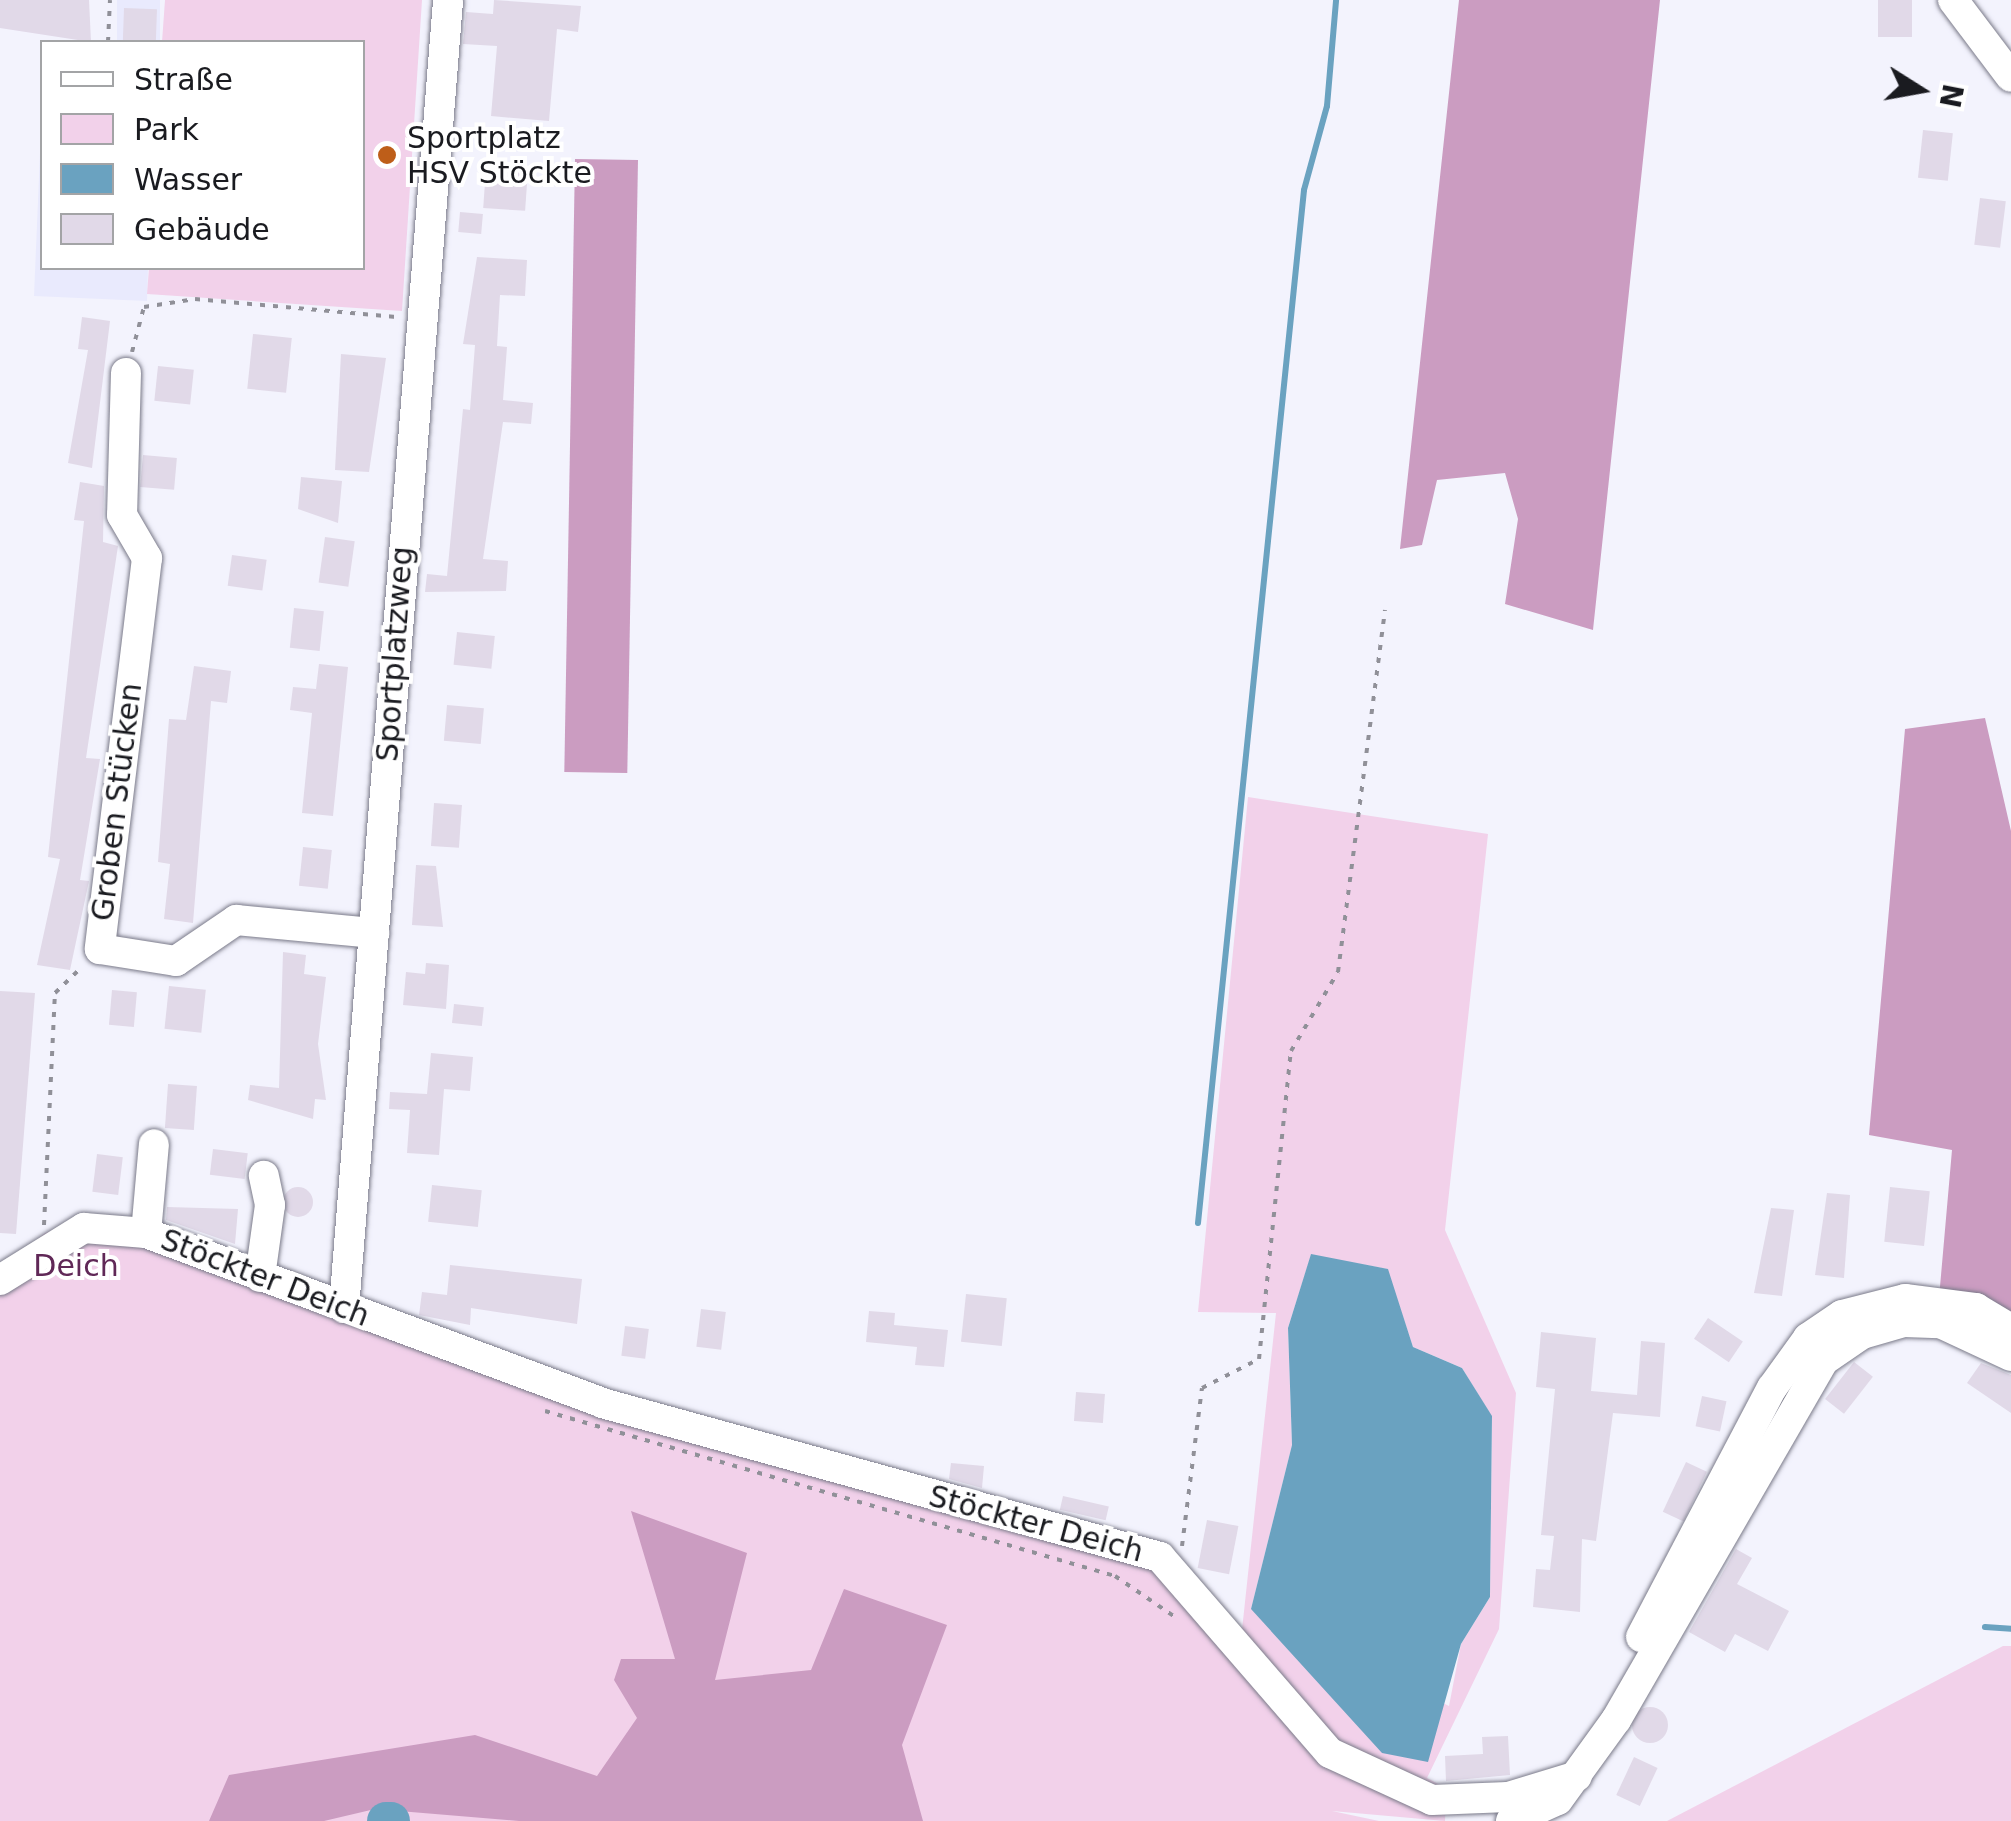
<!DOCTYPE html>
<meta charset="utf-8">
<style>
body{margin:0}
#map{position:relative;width:2011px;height:1821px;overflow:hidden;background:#f3f3fd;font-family:"DejaVu Sans",sans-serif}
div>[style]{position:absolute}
.built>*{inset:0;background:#e9eafd;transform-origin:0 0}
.green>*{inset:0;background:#f2d1ea}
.forest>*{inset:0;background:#cb9cc1;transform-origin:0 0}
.water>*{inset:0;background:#6aa2c0}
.stream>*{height:6px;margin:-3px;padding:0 3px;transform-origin:3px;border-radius:3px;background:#6aa2c0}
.river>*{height:38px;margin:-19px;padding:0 19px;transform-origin:19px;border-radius:19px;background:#6aa2c0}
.building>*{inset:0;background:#e1d9e8;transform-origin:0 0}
.round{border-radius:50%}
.path>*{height:4px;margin-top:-2px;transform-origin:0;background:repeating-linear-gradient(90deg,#909098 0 5px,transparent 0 13px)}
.roads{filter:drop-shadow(0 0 2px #7a7a89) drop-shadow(0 0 2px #7a7a89)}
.minor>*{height:30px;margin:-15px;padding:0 15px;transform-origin:15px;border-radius:15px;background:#fff}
.dots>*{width:28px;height:28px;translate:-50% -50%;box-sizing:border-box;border:5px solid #fff;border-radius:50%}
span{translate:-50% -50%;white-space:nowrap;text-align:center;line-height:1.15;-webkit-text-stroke:8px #fff;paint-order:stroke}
.poi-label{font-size:30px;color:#1a1b20}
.left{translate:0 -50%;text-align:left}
.street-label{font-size:30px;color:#1a1b20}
.park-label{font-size:30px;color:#602857}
.legend{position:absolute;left:40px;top:40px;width:325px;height:230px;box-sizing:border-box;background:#fff;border:2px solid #a3a4a6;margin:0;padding:12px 18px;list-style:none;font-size:30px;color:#1a1b20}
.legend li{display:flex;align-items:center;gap:20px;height:50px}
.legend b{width:50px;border:2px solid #a3a4a6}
.north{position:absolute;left:1871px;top:40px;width:100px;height:100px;-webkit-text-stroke:8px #fff;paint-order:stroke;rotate:101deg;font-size:28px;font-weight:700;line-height:40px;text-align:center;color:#1a1b20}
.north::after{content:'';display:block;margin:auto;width:35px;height:45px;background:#1a1b20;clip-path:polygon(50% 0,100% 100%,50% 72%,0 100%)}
</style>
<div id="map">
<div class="built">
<i style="left:117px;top:0;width:43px;height:42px"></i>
<i style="clip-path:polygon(42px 105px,42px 268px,148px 268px,147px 301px,34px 296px)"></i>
</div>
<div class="green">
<i style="clip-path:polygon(165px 0,422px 0,402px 311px,147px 294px,149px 268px,362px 268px,362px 42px,162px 42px)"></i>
<i style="clip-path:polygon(evenodd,1248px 797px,1488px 834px,1445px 1230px,1516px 1393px,1499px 1629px,1427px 1778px,1446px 1788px,1445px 1821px,1332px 1811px,1379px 1821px,0 1821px,0 1270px,45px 1233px,92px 1216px,585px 1389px,1171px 1554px,1242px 1630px,1276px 1313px,1198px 1312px,1248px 797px,1311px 1255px,1387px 1269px,1413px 1347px,1462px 1368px,1492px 1417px,1490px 1597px,1461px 1644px,1449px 1706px,1251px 1609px,1292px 1445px,1288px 1328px,1311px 1255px)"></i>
<i style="clip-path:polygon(2003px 1646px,2011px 1646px,2011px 1821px,1667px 1821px)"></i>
</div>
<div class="forest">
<i style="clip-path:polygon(1459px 0,1660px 0,1593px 630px,1505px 604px,1518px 519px,1505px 473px,1437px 480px,1422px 545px,1400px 549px)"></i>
<i style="left:575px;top:159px;width:63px;height:613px;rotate:1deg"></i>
<i style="clip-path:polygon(1985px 718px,2011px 831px,2011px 1325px,1939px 1298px,1952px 1150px,1869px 1135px,1905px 729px)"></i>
<i style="clip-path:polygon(631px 1511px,747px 1553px,715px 1680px,811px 1670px,844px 1589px,947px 1625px,902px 1745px,923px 1821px,519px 1821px,375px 1809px,324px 1821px,209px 1821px,229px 1775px,475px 1735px,597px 1776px,637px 1718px,614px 1680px,621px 1659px,675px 1659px)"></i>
</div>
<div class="water">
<i style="clip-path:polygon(1311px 1254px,1388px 1269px,1413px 1347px,1462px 1368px,1492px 1416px,1490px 1597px,1461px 1644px,1428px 1762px,1382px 1753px,1251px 1609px,1292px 1445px,1288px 1328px)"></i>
</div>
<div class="stream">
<i style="left:1198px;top:1223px;width:1038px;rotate:-84.14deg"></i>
<i style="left:1304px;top:190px;width:87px;rotate:-74.7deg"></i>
<i style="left:1327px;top:106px;width:106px;rotate:-85.1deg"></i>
<i style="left:1985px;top:1627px;width:26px;rotate:4deg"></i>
</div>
<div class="river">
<i style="left:386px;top:1821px;width:5px"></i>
</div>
<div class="building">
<i style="clip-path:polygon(0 0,89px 0,91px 42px,0 28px)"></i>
<i style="clip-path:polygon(494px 0,581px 6px,578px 32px,557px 29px,549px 121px,491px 116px,497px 46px,463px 44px,466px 12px,493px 14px)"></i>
<i style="left:1878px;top:0;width:34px;height:37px"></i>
<i style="left:124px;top:8px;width:33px;height:34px;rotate:2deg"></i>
<i style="left:1923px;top:130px;width:30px;height:48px;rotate:6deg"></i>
<i style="left:486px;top:168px;width:42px;height:40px;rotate:4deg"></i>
<i style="left:1980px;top:198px;width:26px;height:47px;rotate:7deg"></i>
<i style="left:460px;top:212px;width:23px;height:20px;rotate:5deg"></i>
<i style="clip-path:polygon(477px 257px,527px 260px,525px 296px,500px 295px,497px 346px,507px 347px,503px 400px,533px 403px,531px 424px,503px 422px,483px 559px,508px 561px,506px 591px,425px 592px,427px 574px,447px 576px,463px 409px,470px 410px,475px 345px,463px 344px)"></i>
<i style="clip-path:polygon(82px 317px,110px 321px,92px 468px,68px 463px,88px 350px,78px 349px)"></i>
<i style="left:253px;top:334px;width:39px;height:55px;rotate:6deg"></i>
<i style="clip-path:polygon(341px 354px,386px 358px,369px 472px,335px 470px)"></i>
<i style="left:158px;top:366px;width:36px;height:35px;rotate:6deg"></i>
<i style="left:143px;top:455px;width:34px;height:32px;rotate:5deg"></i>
<i style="clip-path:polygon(301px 477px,342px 481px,338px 523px,298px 509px)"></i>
<i style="clip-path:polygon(80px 482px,104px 486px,103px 542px,118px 546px,86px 758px,100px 759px,80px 880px,89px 881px,70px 970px,37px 965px,60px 859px,48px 857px,84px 521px,74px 520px)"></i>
<i style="left:325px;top:537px;width:30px;height:46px;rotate:8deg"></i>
<i style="left:232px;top:555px;width:35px;height:31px;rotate:8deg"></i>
<i style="left:294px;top:608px;width:30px;height:40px;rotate:6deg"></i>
<i style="left:457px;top:632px;width:38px;height:33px;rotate:6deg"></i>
<i style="clip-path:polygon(319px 664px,348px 667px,333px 816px,302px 813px,312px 713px,290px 710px,293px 687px,316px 689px)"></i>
<i style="clip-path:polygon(194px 666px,231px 671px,227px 703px,211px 701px,193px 923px,164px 919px,170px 864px,158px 862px,169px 719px,186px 720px)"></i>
<i style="left:447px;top:705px;width:37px;height:36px;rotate:5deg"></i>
<i style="left:434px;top:803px;width:28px;height:43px;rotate:4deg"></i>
<i style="left:303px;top:847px;width:29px;height:39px;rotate:6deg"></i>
<i style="clip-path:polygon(416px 865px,436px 866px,443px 927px,412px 925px)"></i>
<i style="clip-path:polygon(283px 952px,306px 955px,304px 974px,326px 977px,318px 1044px,326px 1100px,315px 1099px,313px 1119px,248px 1100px,250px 1085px,279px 1088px)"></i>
<i style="clip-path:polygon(426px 963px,449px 965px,446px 1009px,403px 1005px,406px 972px,425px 974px)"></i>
<i style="left:169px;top:986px;width:37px;height:43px;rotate:6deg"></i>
<i style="left:112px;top:990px;width:25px;height:35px;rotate:5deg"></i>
<i style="clip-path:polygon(0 991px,35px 993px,16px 1234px,0 1233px)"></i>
<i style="left:454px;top:1004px;width:30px;height:19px;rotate:6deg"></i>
<i style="clip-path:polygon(431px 1053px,473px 1057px,470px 1091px,444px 1089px,439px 1155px,407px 1153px,410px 1110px,389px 1109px,390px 1092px,427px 1094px)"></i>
<i style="left:168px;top:1084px;width:29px;height:44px;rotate:4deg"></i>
<i style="left:213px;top:1149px;width:35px;height:26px;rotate:7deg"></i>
<i style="left:97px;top:1154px;width:26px;height:38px;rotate:7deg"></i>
<i style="left:432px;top:1185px;width:50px;height:37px;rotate:6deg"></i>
<i style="left:1890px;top:1187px;width:40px;height:55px;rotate:6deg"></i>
<i class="round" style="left:283px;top:1187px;width:30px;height:30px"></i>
<i style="clip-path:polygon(1827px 1193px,1850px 1195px,1844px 1278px,1815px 1275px)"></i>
<i style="clip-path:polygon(167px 1207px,238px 1209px,235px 1244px,166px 1220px)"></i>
<i style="clip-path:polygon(1771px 1208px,1794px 1210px,1782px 1296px,1754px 1293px)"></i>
<i style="clip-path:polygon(450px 1265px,582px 1279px,577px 1324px,471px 1308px,470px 1325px,419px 1315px,422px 1292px,447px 1295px)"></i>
<i style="left:966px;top:1294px;width:41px;height:48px;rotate:6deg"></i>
<i style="left:701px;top:1309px;width:25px;height:38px;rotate:7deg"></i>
<i style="clip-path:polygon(869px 1311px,895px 1313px,894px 1325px,948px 1330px,944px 1367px,915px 1365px,917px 1347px,866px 1342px)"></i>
<i style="left:1708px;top:1318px;width:42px;height:25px;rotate:34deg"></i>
<i style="left:625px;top:1326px;width:24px;height:30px;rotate:7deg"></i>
<i style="clip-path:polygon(1541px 1332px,1596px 1338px,1591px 1391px,1637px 1395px,1641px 1341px,1665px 1343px,1660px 1417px,1613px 1413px,1596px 1541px,1582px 1539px,1580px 1612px,1533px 1607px,1536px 1569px,1550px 1570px,1554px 1536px,1541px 1535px,1555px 1389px,1536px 1387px)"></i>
<i style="left:1854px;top:1362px;width:24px;height:47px;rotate:38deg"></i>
<i style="clip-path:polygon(1981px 1363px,2011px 1375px,2011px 1413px,1967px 1383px)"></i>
<i style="left:1076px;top:1392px;width:29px;height:29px;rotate:4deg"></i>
<i style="left:1702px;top:1396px;width:25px;height:31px;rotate:12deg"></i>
<i style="left:1686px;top:1462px;width:23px;height:55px;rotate:25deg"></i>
<i style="clip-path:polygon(951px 1463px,984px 1466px,982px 1488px,949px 1479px)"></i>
<i style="left:1063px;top:1496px;width:47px;height:14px;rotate:13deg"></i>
<i style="left:1207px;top:1520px;width:32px;height:49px;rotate:11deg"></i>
<i style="clip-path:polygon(1736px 1549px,1752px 1558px,1737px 1584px,1789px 1611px,1768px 1651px,1735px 1634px,1725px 1652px,1689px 1632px)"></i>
<i class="round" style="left:1632px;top:1707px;width:36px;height:36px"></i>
<i style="clip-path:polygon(1508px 1736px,1510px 1775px,1446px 1781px,1445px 1756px,1483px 1754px,1482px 1737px)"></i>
<i style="left:1634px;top:1757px;width:26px;height:42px;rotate:25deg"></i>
</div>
<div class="path">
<i style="left:108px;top:42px;width:42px;rotate:-87.3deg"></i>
<i style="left:132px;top:352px;width:47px;rotate:-75.1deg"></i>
<i style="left:144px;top:307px;width:52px;rotate:-8.9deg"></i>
<i style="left:195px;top:299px;width:202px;rotate:5.1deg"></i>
<i style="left:44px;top:1225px;width:232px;rotate:-87.3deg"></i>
<i style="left:55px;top:993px;width:37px;rotate:-44deg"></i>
<i style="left:545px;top:1411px;width:593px;rotate:16.14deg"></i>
<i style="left:1115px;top:1576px;width:76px;rotate:34.3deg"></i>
<i style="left:1182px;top:1546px;width:159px;rotate:-82.8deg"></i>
<i style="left:1202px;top:1388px;width:64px;rotate:-27deg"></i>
<i style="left:1259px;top:1359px;width:310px;rotate:-84.1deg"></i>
<i style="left:1291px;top:1051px;width:92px;rotate:-59.3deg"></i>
<i style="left:1338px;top:972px;width:365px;rotate:-82.6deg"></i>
</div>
<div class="roads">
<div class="minor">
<i style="left:1953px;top:0;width:96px;rotate:53deg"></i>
<i style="left:126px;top:373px;width:142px;rotate:91.6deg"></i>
<i style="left:122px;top:515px;width:50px;rotate:59.8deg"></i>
<i style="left:147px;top:558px;width:394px;rotate:96.9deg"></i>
<i style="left:100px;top:949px;width:77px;rotate:9deg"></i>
<i style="left:176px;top:961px;width:73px;rotate:-34.3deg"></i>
<i style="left:236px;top:920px;width:139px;rotate:5.4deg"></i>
<i style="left:146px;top:1233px;width:89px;rotate:-84.9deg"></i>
<i style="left:260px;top:1277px;width:73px;rotate:-82.1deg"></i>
<i style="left:270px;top:1205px;width:30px;rotate:-102deg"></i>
<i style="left:0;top:1280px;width:99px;rotate:-31.8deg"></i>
<i style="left:84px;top:1228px;width:62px;rotate:4.6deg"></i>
<i style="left:146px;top:1233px;width:487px;rotate:20.4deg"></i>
<i style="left:602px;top:1403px;width:579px;rotate:15.43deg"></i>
<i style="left:1160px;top:1557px;width:259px;rotate:49.1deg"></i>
<i style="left:1330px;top:1753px;width:112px;rotate:24.7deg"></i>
<i style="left:1432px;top:1800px;width:76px;rotate:-2.3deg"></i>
<i style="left:1508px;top:1797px;width:72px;rotate:-16.9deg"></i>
<i style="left:344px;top:1308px;width:1312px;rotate:-85.45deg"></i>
<i style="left:1641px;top:1637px;width:281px;rotate:-62.3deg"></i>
<i style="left:1772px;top:1388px;width:62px;rotate:-54.2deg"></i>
<i style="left:1808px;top:1338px;width:41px;rotate:-34.1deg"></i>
<i style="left:1842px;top:1315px;width:65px;rotate:-14.3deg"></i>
<i style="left:1905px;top:1299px;width:72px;rotate:7.2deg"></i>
<i style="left:1976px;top:1308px;width:41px;rotate:31deg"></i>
<i style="left:1511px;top:1821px;width:51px;rotate:-24.1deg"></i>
<i style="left:1558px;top:1800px;width:99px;rotate:-54.1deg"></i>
<i style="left:1616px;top:1720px;width:416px;rotate:-60deg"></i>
<i style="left:1824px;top:1360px;width:46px;rotate:-34.4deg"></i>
<i style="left:1862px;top:1334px;width:44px;rotate:-15.9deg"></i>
<i style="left:1904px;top:1322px;width:36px;rotate:2deg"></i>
<i style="left:1940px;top:1323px;width:78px;rotate:24.9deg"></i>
</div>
</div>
<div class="dots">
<i style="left:387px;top:155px;background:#be5e19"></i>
</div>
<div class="poi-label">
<span class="left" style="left:407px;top:155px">Sportplatz<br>HSV Stöckte</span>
</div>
<div class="street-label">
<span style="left:395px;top:654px;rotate:-86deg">Sportplatzweg</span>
<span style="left:117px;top:802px;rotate:-83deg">Groben Stücken</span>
<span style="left:265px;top:1278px;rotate:21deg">Stöckter Deich</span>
<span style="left:1036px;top:1524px;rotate:15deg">Stöckter Deich</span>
</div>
<div class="park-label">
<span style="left:76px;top:1266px">Deich</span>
</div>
<ul class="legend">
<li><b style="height:12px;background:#fff"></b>Straße</li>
<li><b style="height:28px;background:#f2d1ea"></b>Park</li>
<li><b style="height:28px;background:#6aa2c0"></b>Wasser</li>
<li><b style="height:28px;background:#e1d9e8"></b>Gebäude</li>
</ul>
<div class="north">N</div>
</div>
